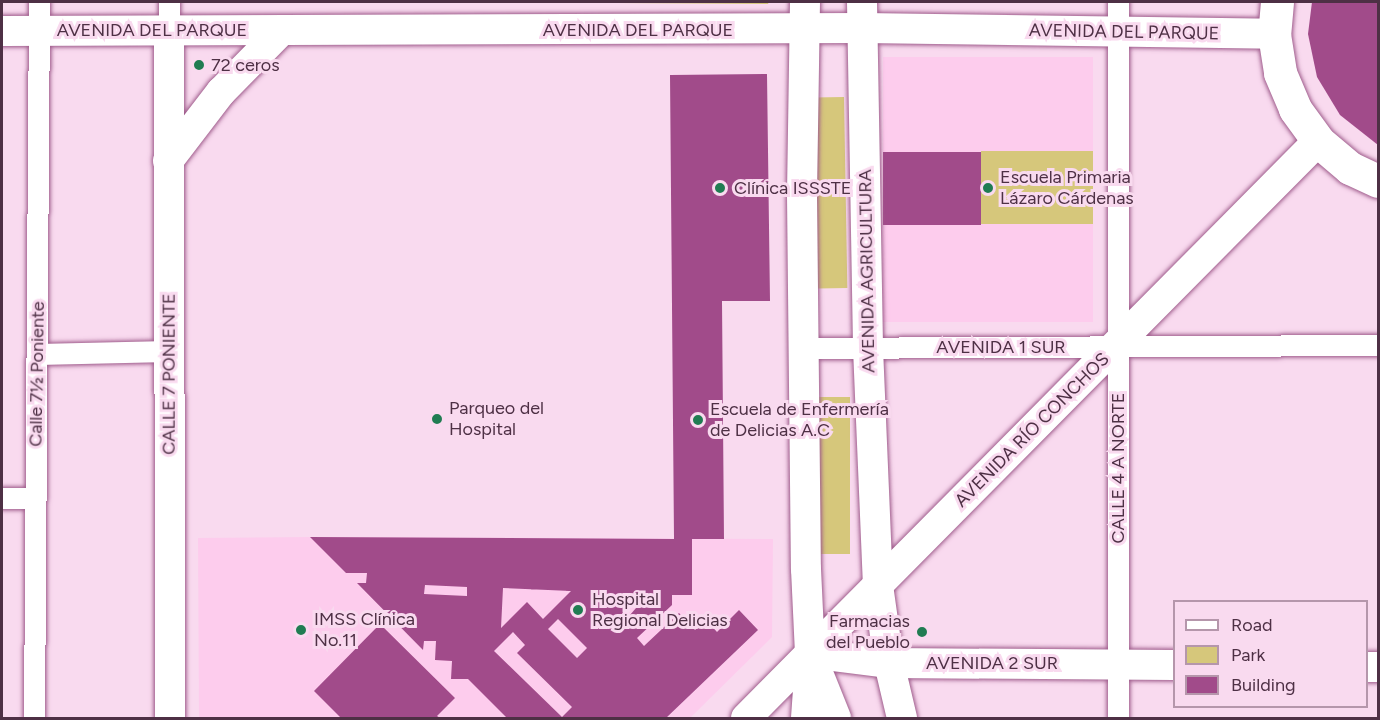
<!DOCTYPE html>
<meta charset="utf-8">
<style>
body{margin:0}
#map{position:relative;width:1380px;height:720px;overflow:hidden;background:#f9daef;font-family:Figtree,sans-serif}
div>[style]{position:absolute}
.built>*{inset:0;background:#fdcced;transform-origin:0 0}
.green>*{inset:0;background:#d6c77b;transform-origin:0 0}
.building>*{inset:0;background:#a14b8a;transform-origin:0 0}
.roads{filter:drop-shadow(0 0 2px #9f5c8c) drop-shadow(0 0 2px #9f5c8c)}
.street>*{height:21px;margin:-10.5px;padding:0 10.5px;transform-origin:10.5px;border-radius:10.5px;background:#fff}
.secondary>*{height:30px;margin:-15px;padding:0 15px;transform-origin:15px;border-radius:15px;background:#fff}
.primary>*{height:33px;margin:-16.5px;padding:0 16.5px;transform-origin:16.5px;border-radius:16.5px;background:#fff}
.dots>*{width:16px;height:16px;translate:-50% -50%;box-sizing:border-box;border:3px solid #f9daef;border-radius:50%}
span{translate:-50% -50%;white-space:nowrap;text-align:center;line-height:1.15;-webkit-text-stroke:6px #f9daef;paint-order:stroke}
.street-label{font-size:18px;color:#4e3045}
.poi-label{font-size:18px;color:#4e3045}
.left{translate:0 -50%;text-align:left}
.right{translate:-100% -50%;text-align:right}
.frame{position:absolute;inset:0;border:3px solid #4e3045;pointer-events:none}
.legend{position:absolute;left:1173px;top:600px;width:195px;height:108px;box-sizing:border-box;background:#f9daef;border:2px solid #b596ab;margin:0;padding:8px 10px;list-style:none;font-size:18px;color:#4e3045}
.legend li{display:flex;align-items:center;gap:12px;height:30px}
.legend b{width:30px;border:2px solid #b596ab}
</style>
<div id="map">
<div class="built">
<i style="left:883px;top:57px;width:210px;height:265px"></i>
<i style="clip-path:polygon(310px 537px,773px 539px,772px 637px,690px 718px,199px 718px,198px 538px)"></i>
</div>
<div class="green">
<i style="clip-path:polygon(467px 2px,769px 2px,768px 4px)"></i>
<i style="left:844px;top:97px;width:191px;height:30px;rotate:89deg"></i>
<i style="left:1093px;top:151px;width:73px;height:112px;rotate:90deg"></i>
<i style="left:819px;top:397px;width:31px;height:157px"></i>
</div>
<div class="building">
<i style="clip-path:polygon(1312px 2px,1378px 2px,1378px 145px,1340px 115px,1317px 77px,1308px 34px)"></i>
<i style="clip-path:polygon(evenodd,767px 74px,770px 301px,722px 301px,724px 539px,692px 539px,692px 595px,672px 595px,672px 605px,637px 638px,644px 646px,679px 613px,695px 630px,706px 620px,717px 632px,739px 610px,758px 630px,666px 718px,507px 718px,468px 679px,451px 679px,452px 661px,435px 660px,436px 641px,424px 641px,423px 650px,357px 583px,366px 583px,367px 573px,346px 573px,310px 537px,674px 539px,670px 75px,767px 74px,425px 585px,467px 587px,467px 596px,424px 594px,425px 585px,767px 74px,503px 588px,571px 591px,543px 619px,527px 602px,501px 628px,503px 588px,767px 74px,623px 593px,648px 594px,624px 622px,623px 593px,767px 74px,558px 619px,587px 648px,577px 658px,548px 629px,558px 619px,767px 74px,513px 632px,525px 645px,517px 653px,572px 707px,562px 717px,494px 651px,513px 632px)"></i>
<i style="left:883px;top:152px;width:98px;height:73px"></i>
<i style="clip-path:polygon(380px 624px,455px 698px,437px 716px,440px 718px,341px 718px,314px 691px)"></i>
</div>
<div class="roads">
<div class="street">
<i style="left:169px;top:2px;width:28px;rotate:90deg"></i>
<i style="left:1118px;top:2px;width:716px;rotate:90deg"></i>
<i style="left:804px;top:348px;width:574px;rotate:-0.3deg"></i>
<i style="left:37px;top:354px;width:132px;rotate:-1.3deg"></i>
<i style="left:2px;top:498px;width:33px"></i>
<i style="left:34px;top:718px;width:716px;rotate:-89.6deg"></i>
</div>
<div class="secondary">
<i style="left:805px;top:2px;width:193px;rotate:90.9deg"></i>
<i style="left:802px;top:195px;width:374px;rotate:89.4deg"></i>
<i style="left:806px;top:569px;width:84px;rotate:87.3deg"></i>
<i style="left:810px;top:653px;width:70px;rotate:68.2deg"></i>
<i style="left:862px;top:2px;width:346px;rotate:89deg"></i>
<i style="left:868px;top:348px;width:237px;rotate:87.6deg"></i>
<i style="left:878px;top:585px;width:79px;rotate:82deg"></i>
<i style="left:889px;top:663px;width:57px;rotate:76.7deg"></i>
<i style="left:169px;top:30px;width:688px;rotate:89.92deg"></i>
<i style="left:2px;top:31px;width:861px;rotate:-0.2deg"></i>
<i style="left:863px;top:28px;width:411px;rotate:0.8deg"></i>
<i style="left:168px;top:161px;width:87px;rotate:-52.5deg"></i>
<i style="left:221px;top:92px;width:87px;rotate:-45.5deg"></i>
<i style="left:810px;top:653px;width:80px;rotate:7.2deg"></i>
<i style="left:889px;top:663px;width:285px;rotate:0.4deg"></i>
<i style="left:1366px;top:667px;width:12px"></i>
<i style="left:746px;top:718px;width:812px;rotate:-45.25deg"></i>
<i style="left:806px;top:718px;width:56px;rotate:-85.9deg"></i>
</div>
<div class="primary">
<i style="left:1277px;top:2px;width:32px;rotate:95deg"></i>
<i style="left:1274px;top:34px;width:39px;rotate:81deg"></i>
<i style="left:1280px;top:73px;width:39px;rotate:67deg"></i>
<i style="left:1295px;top:109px;width:39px;rotate:54deg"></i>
<i style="left:1318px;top:141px;width:42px;rotate:40.2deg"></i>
<i style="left:1350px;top:168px;width:31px;rotate:25deg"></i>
</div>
</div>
<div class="dots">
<i style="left:199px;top:65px;background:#207c52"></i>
<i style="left:720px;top:188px;background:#207c52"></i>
<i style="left:988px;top:188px;background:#207c52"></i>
<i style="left:437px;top:419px;background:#207c52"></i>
<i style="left:698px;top:420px;background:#207c52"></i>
<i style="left:578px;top:610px;background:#207c52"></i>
<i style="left:301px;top:630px;background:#207c52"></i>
<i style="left:922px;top:632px;background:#207c52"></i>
</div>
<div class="street-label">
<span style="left:152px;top:30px">AVENIDA DEL PARQUE</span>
<span style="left:638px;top:30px">AVENIDA DEL PARQUE</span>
<span style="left:1124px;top:32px;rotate:1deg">AVENIDA DEL PARQUE</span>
<span style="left:867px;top:271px;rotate:-91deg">AVENIDA AGRICULTURA</span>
<span style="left:1001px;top:347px">AVENIDA 1 SUR</span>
<span style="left:37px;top:374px;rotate:-89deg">Calle 7½ Poniente</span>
<span style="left:169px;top:374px;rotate:-90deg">CALLE 7 PONIENTE</span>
<span style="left:1032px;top:430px;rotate:-45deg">AVENIDA RÍO CONCHOS</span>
<span style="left:1118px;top:468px;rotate:-90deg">CALLE 4 A NORTE</span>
<span style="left:992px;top:663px">AVENIDA 2 SUR</span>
</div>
<div class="poi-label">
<span class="left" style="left:211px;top:65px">72 ceros</span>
<span class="left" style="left:1000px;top:188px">Escuela Primaria<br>Lázaro Cárdenas</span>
<span class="left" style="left:734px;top:188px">Clínica ISSSTE</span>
<span class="left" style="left:449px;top:419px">Parqueo del<br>Hospital</span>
<span class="left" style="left:710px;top:420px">Escuela de Enfermería<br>de Delicias A.C</span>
<span class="left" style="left:592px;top:610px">Hospital<br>Regional Delicias</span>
<span class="left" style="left:314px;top:630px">IMSS Clínica<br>No.11</span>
<span class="right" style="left:910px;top:632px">Farmacias<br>del Pueblo</span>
</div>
<div class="frame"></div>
<ul class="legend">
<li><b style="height:8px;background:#fff"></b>Road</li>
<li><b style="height:16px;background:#d6c77b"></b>Park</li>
<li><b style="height:16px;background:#a14b8a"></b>Building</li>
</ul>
</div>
